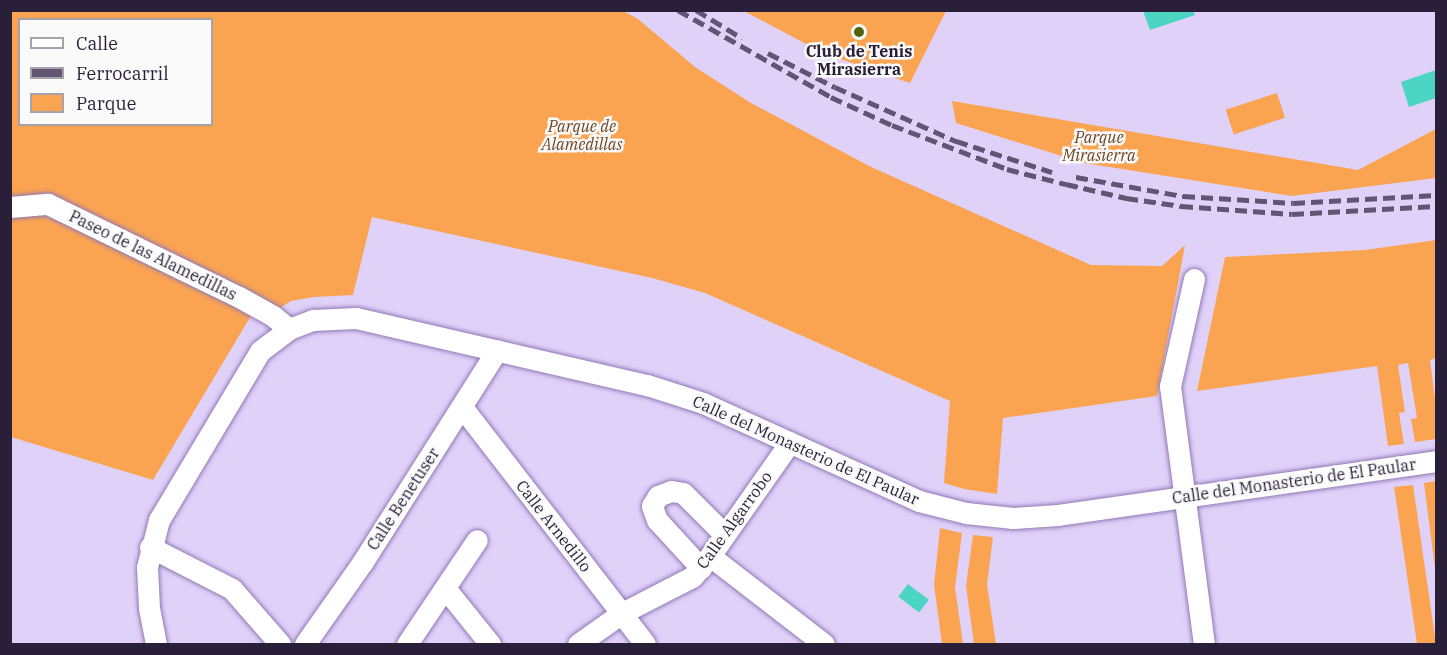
<!DOCTYPE html>
<style>
body{margin:0}
#map{position:relative;width:1447px;height:655px;overflow:hidden;background:#e0d1f9;font-family:"IBM Plex Serif",serif}
div>[style]{position:absolute}
.green>*{inset:0;background:#faa452;transform-origin:0 0}
.water>*{inset:0;background:#4cd5c2;transform-origin:0 0}
.roads{filter:drop-shadow(0 0 2px #9179b7) drop-shadow(0 0 2px #9179b7)}
.street>*{height:21px;margin:-10.5px;padding:0 10.5px;transform-origin:10.5px;border-radius:10.5px;background:#fff}
.rail>*{height:4.5px;margin-top:-2.25px;transform-origin:0;background:repeating-linear-gradient(90deg,#615573 0 12px,transparent 0 18px)}
.dots>*{width:16px;height:16px;translate:-50% -50%;box-sizing:border-box;border:3px solid #fafafa;border-radius:50%}
span{translate:-50% -50%;white-space:nowrap;text-align:center;line-height:1.15;-webkit-text-stroke:5px #fafafa;paint-order:stroke}
.poi-label{font-size:16px;color:#291f38;font-weight:700}
.park-label{font-size:16px;color:#6e4724;font-style:italic}
.street-label{font-size:16px;color:#291f38}
.frame{position:absolute;inset:0;border:12px solid #291f38;pointer-events:none}
.legend{position:absolute;left:18px;top:18px;width:195px;height:108px;box-sizing:border-box;background:#fafafa;border:2px solid #a6a2ac;margin:0;padding:8px 10px;list-style:none;font-size:18px;color:#291f38}
.legend li{display:flex;align-items:center;gap:12px;height:30px}
.legend b{width:30px;border:2px solid #a6a2ac}
</style>
<div id="map">
<div class="green">
<i style="clip-path:polygon(evenodd,10px 11px,623px 11px,638px 19px,695px 67px,751px 103px,869px 166px,1091px 265px,1162px 266px,1185px 245px,1157px 396px,1003px 418px,997px 494px,964px 489px,944px 483px,950px 401px,705px 293px,652px 278px,372px 217px,353px 295px,314px 297px,291px 301px,261px 320px,252px 314px,153px 480px,11px 437px,10px 11px,20px 20px,212px 20px,212px 124px,20px 124px,20px 20px)"></i>
<i style="clip-path:polygon(744px 11px,946px 10px,946px 11px,910px 83px,823px 53px)"></i>
<i style="left:1277px;top:93px;width:26px;height:54px;rotate:72deg"></i>
<i style="clip-path:polygon(952px 101px,1358px 170px,1436px 129px,1436px 178px,1292px 196px,1084px 163px,956px 123px)"></i>
<i style="clip-path:polygon(1436px 240px,1436px 358px,1430px 360px,1436px 407px,1436px 439px,1415px 442px,1411px 419px,1417px 418px,1408px 363px,1398px 365px,1405px 412px,1399px 413px,1404px 444px,1388px 446px,1377px 366px,1197px 391px,1225px 257px,1365px 250px)"></i>
<i style="clip-path:polygon(1436px 481px,1436px 576px,1424px 483px)"></i>
<i style="clip-path:polygon(1413px 485px,1436px 644px,1417px 644px,1397px 507px,1394px 487px)"></i>
<i style="clip-path:polygon(940px 528px,962px 533px,955px 587px,963px 644px,942px 644px,934px 585px)"></i>
<i style="clip-path:polygon(973px 535px,993px 537px,987px 584px,996px 644px,974px 644px,966px 586px)"></i>
</div>
<div class="water">
<i style="clip-path:polygon(1143px 11px,1193px 11px,1195px 15px,1150px 30px)"></i>
<i style="clip-path:polygon(1436px 70px,1436px 98px,1409px 107px,1401px 82px)"></i>
<i style="left:908px;top:584px;width:26px;height:16px;rotate:37deg"></i>
</div>
<div class="roads">
<div class="street">
<i style="left:10px;top:207px;width:38px;rotate:-5deg"></i>
<i style="left:48px;top:204px;width:212px;rotate:26deg"></i>
<i style="left:239px;top:297px;width:39px;rotate:29deg"></i>
<i style="left:273px;top:316px;width:21px;rotate:39deg"></i>
<i style="left:1194px;top:279px;width:110px;rotate:102.6deg"></i>
<i style="left:1170px;top:386px;width:260px;rotate:82.5deg"></i>
<i style="left:462px;top:407px;width:299px;rotate:52.3deg"></i>
<i style="left:150px;top:547px;width:92px;rotate:27.1deg"></i>
<i style="left:232px;top:589px;width:73px;rotate:48.9deg"></i>
<i style="left:710px;top:556px;width:144px;rotate:37.7deg"></i>
<i style="left:701px;top:568px;width:65px;rotate:-132.5deg"></i>
<i style="left:657px;top:520px;width:15px;rotate:-110deg"></i>
<i style="left:652px;top:506px;width:12px;rotate:-59deg"></i>
<i style="left:658px;top:496px;width:14px;rotate:-21deg"></i>
<i style="left:671px;top:491px;width:12px;rotate:9deg"></i>
<i style="left:683px;top:493px;width:58px;rotate:45deg"></i>
<i style="left:445px;top:588px;width:72px;rotate:51.2deg"></i>
<i style="left:156px;top:644px;width:37px;rotate:-101deg"></i>
<i style="left:149px;top:608px;width:41px;rotate:-92.8deg"></i>
<i style="left:147px;top:567px;width:49px;rotate:-75.7deg"></i>
<i style="left:159px;top:520px;width:197px;rotate:-59.1deg"></i>
<i style="left:260px;top:351px;width:36px;rotate:-37deg"></i>
<i style="left:289px;top:329px;width:26px;rotate:-21deg"></i>
<i style="left:313px;top:320px;width:43px;rotate:-2.7deg"></i>
<i style="left:356px;top:318px;width:299px;rotate:13deg"></i>
<i style="left:647px;top:385px;width:59px;rotate:17.8deg"></i>
<i style="left:703px;top:403px;width:237px;rotate:24.4deg"></i>
<i style="left:919px;top:501px;width:49px;rotate:14.3deg"></i>
<i style="left:966px;top:513px;width:47px;rotate:6.1deg"></i>
<i style="left:1013px;top:518px;width:45px;rotate:-3.8deg"></i>
<i style="left:1058px;top:515px;width:382px;rotate:-8.1deg"></i>
<i style="left:305px;top:644px;width:99px;rotate:-54.9deg"></i>
<i style="left:362px;top:563px;width:252px;rotate:-57.6deg"></i>
<i style="left:407px;top:644px;width:125px;rotate:-56.1deg"></i>
<i style="left:578px;top:644px;width:54px;rotate:-35.2deg"></i>
<i style="left:622px;top:613px;width:79px;rotate:-27.2deg"></i>
<i style="left:692px;top:577px;width:28px;rotate:-49deg"></i>
<i style="left:710px;top:556px;width:139px;rotate:-54.9deg"></i>
</div>
</div>
<div class="rail">
<i style="left:678px;top:10px;width:176px;rotate:29.6deg"></i>
<i style="left:831px;top:97px;width:67px;rotate:24.7deg"></i>
<i style="left:892px;top:125px;width:123px;rotate:20.9deg"></i>
<i style="left:1007px;top:169px;width:61px;rotate:14.3deg"></i>
<i style="left:1066px;top:184px;width:62px;rotate:13.1deg"></i>
<i style="left:1126px;top:198px;width:56px;rotate:8.3deg"></i>
<i style="left:1181px;top:206px;width:111px;rotate:4.1deg"></i>
<i style="left:1292px;top:214px;width:144px;rotate:-3.2deg"></i>
<i style="left:696px;top:10px;width:54px;rotate:31.3deg"></i>
<i style="left:768px;top:53px;width:75px;rotate:26.9deg"></i>
<i style="left:835px;top:87px;width:133px;rotate:24.1deg"></i>
<i style="left:956px;top:141px;width:101px;rotate:17.9deg"></i>
<i style="left:1076px;top:177px;width:109px;rotate:10.1deg"></i>
<i style="left:1183px;top:196px;width:110px;rotate:3.6deg"></i>
<i style="left:1293px;top:203px;width:143px;rotate:-3.2deg"></i>
</div>
<div class="dots">
<i style="left:859px;top:32px;background:#51630c"></i>
</div>
<div class="poi-label">
<span style="left:859px;top:60px">Club de Tenis<br>Mirasierra</span>
</div>
<div class="park-label">
<span style="left:582px;top:135px">Parque de<br>Alamedillas</span>
<span style="left:1099px;top:146px">Parque<br>Mirasierra</span>
</div>
<div class="street-label">
<span style="left:153px;top:255px;rotate:26deg">Paseo de las Alamedillas</span>
<span style="left:806px;top:450px;rotate:24deg">Calle del Monasterio de El Paular</span>
<span style="left:1294px;top:481px;rotate:-8deg">Calle del Monasterio de El Paular</span>
<span style="left:403px;top:499px;rotate:-57deg">Calle Benetuser</span>
<span style="left:734px;top:520px;rotate:-54deg">Calle Algarrobo</span>
<span style="left:554px;top:526px;rotate:52deg">Calle Arnedillo</span>
</div>
<div class="frame"></div>
<ul class="legend">
<li><b style="height:8px;background:#fff"></b>Calle</li>
<li><b style="height:8px;background:#615573"></b>Ferrocarril</li>
<li><b style="height:16px;background:#faa452"></b>Parque</li>
</ul>
</div>
